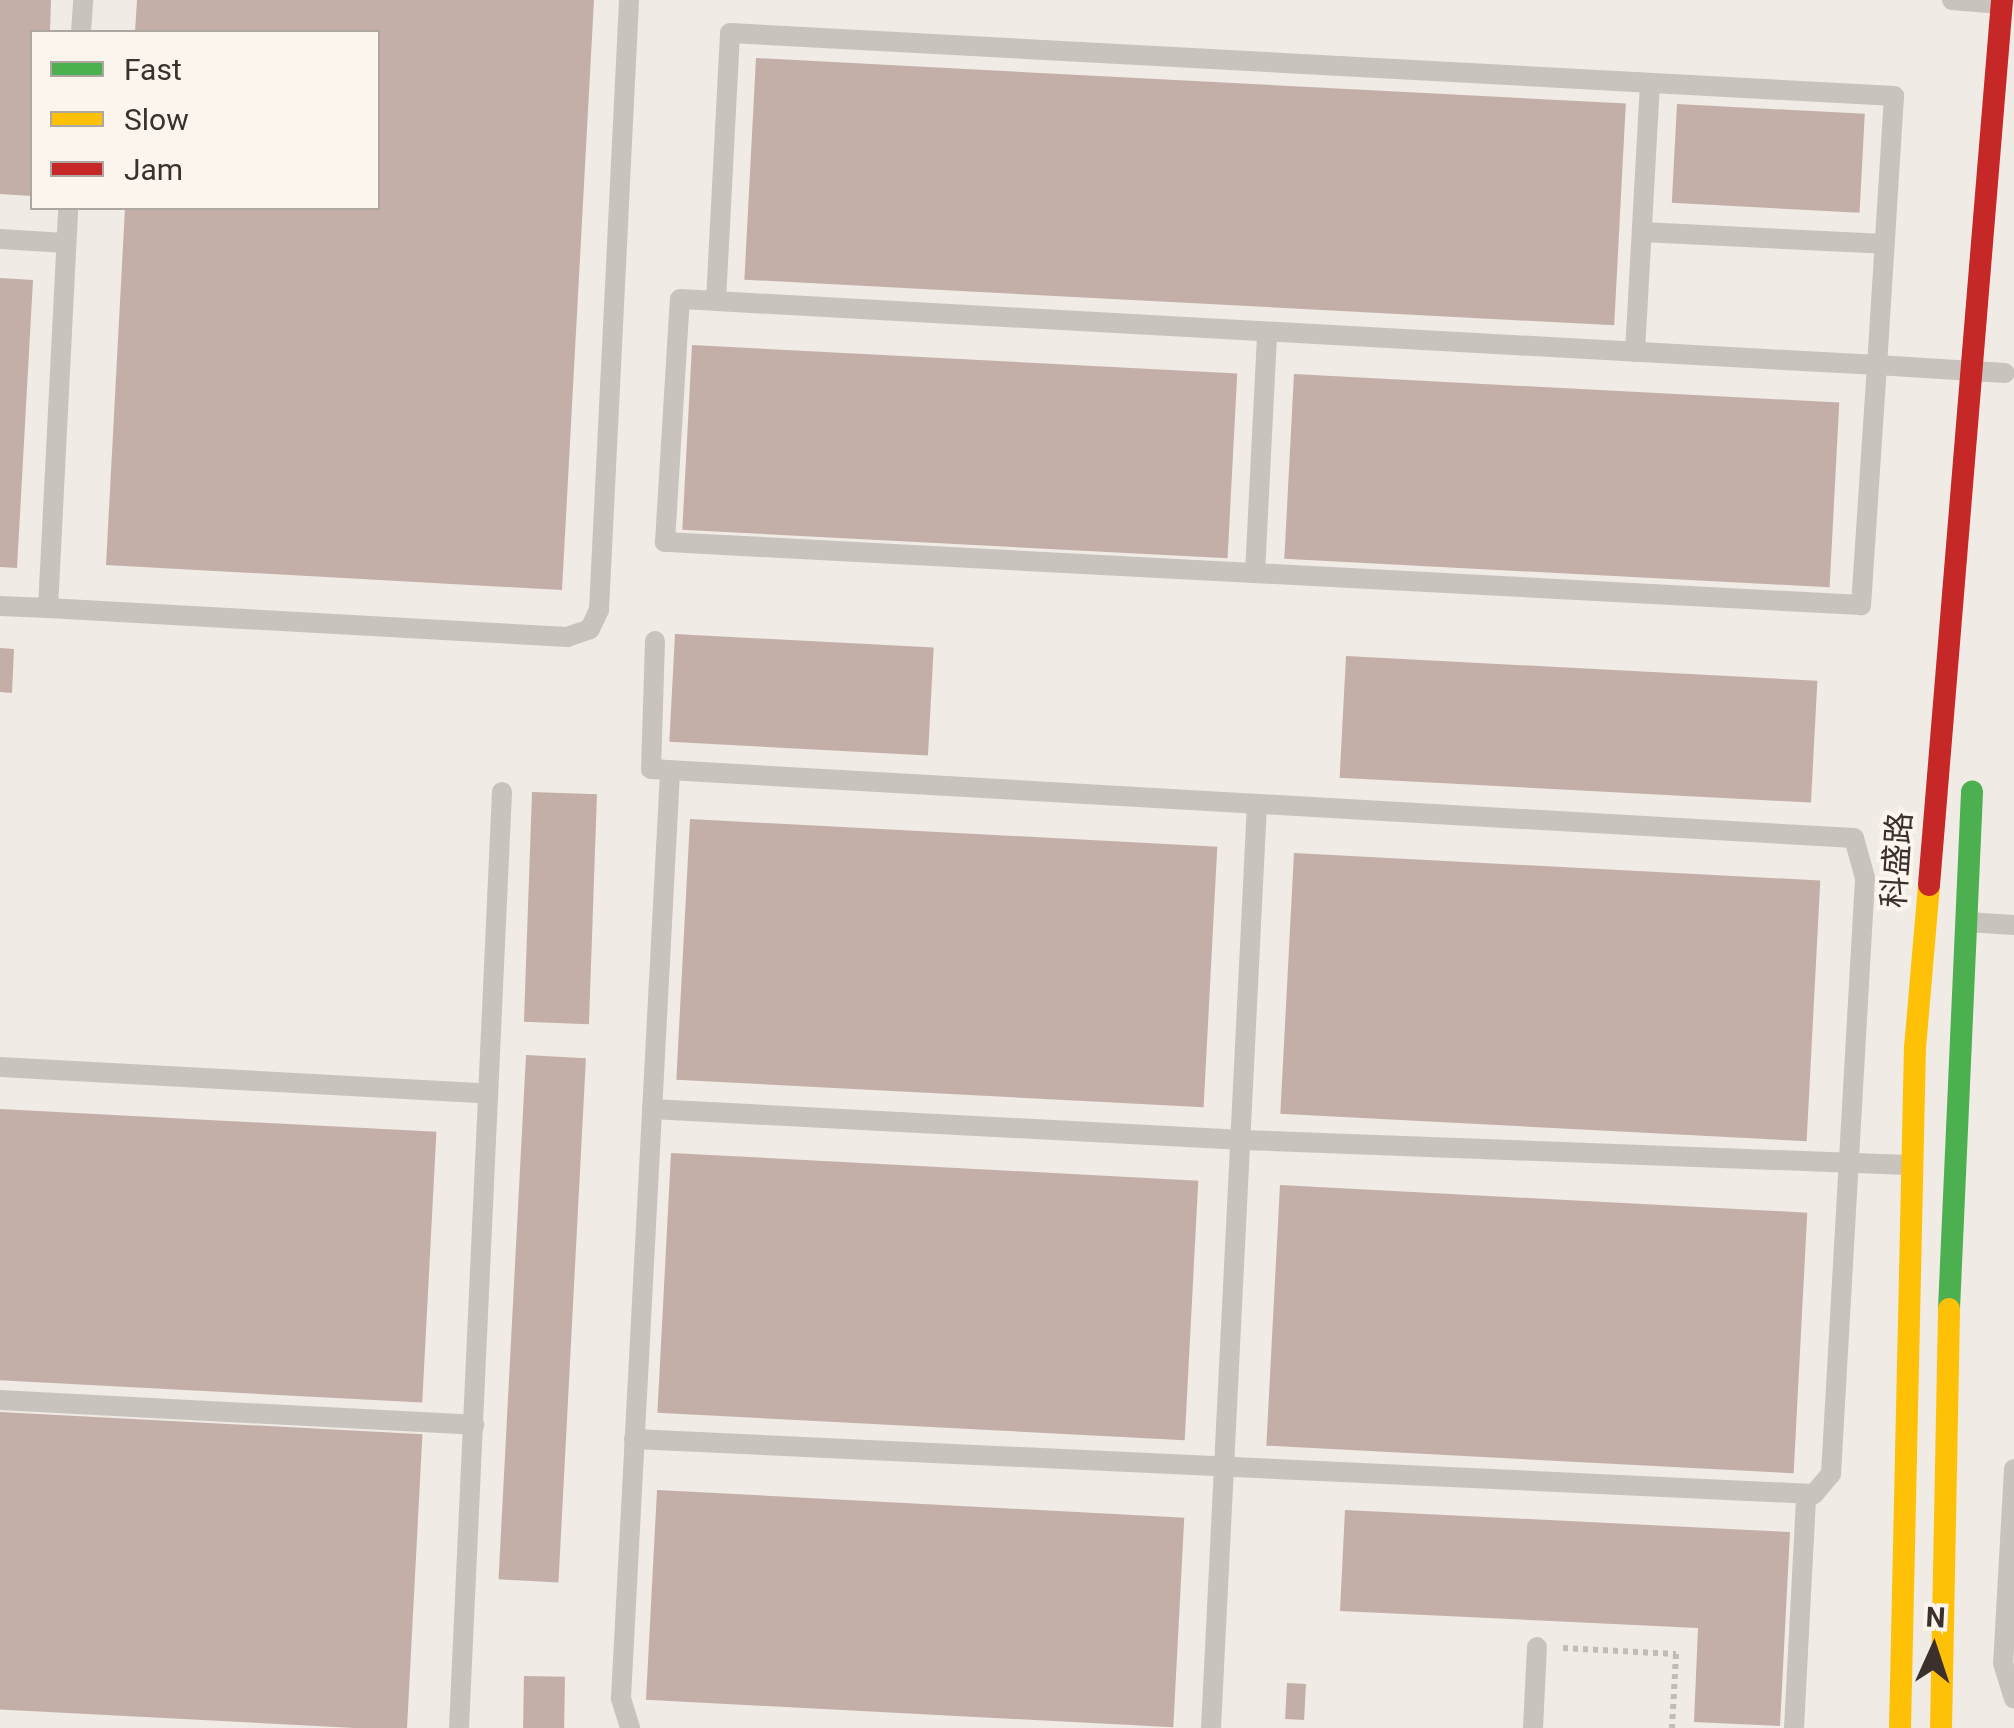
<!DOCTYPE html>
<meta charset="utf-8">
<style>
body{margin:0}
#map{position:relative;width:2014px;height:1728px;overflow:hidden;background:#f0ebe5;font-family:Roboto,"Noto Sans SC",sans-serif}
div>[style]{position:absolute}
.building>*{inset:0;background:#c3afa7;transform-origin:0 0}
.path>*{height:6px;margin-top:-3px;transform-origin:0;background:repeating-linear-gradient(90deg,#c2bbb6 0 5px,transparent 0 10px)}
.lane>*{height:20px;margin:-10px;padding:0 10px;transform-origin:10px;border-radius:10px;background:#c9c3be}
.fast>*{height:22px;margin:-11px;padding:0 11px;transform-origin:11px;border-radius:11px;background:#4caf50}
.slow>*{height:22px;margin:-11px;padding:0 11px;transform-origin:11px;border-radius:11px;background:#ffc107}
.jam>*{height:22px;margin:-11px;padding:0 11px;transform-origin:11px;border-radius:11px;background:#c62828}
span{translate:-50% -50%;white-space:nowrap;text-align:center;line-height:1.15;-webkit-text-stroke:8px #fbf5ee;paint-order:stroke}
.street-label{font-size:32px;color:#3b302b}
.legend{position:absolute;left:30px;top:30px;width:350px;height:180px;box-sizing:border-box;background:#fbf5ee;border:2px solid #aea6a0;margin:0;padding:12px 18px;list-style:none;font-size:30px;color:#3b302b}
.legend li{display:flex;align-items:center;gap:20px;height:50px}
.legend b{width:50px;border:2px solid #aea6a0}
.north{position:absolute;left:1884px;top:1598px;width:100px;height:100px;-webkit-text-stroke:8px #fbf5ee;paint-order:stroke;rotate:3deg;font-size:28px;font-weight:700;line-height:40px;text-align:center;color:#3b302b}
.north::after{content:'';display:block;margin:auto;width:35px;height:45px;background:#3b302b;clip-path:polygon(50% 0,100% 100%,50% 72%,0 100%)}
</style>
<div id="map">
<div class="building">
<i style="clip-path:polygon(0 0,51px 0,50px 32px,32px 32px,32px 196px,0 194px)"></i>
<i style="clip-path:polygon(137px 0,594px 0,562px 590px,106px 565px,125px 208px,378px 208px,378px 32px,135px 32px)"></i>
<i style="left:756px;top:58px;width:871px;height:222px;rotate:3deg"></i>
<i style="left:1677px;top:104px;width:188px;height:99px;rotate:3deg"></i>
<i style="clip-path:polygon(0 278px,33px 280px,17px 568px,0 567px)"></i>
<i style="left:692px;top:345px;width:546px;height:185px;rotate:3deg"></i>
<i style="left:1294px;top:374px;width:546px;height:185px;rotate:3deg"></i>
<i style="left:675px;top:634px;width:259px;height:108px;rotate:3deg"></i>
<i style="clip-path:polygon(0 648px,14px 649px,12px 693px,0 692px)"></i>
<i style="left:1346px;top:656px;width:472px;height:122px;rotate:3deg"></i>
<i style="left:532px;top:792px;width:65px;height:230px;rotate:2deg"></i>
<i style="left:690px;top:819px;width:528px;height:261px;rotate:3deg"></i>
<i style="left:1294px;top:853px;width:527px;height:261px;rotate:3deg"></i>
<i style="left:526px;top:1055px;width:60px;height:525px;rotate:3deg"></i>
<i style="left:0;top:1109px;width:437px;height:271px;rotate:3deg"></i>
<i style="left:671px;top:1153px;width:528px;height:260px;rotate:3deg"></i>
<i style="left:1280px;top:1185px;width:528px;height:261px;rotate:3deg"></i>
<i style="left:0;top:1412px;width:423px;height:297px;rotate:3deg"></i>
<i style="left:657px;top:1490px;width:528px;height:210px;rotate:3deg"></i>
<i style="clip-path:polygon(1345px 1510px,1790px 1532px,1780px 1726px,1694px 1722px,1698px 1628px,1340px 1611px)"></i>
<i style="left:524px;top:1676px;width:41px;height:52px;rotate:1deg"></i>
<i style="left:1287px;top:1683px;width:19px;height:36px;rotate:3deg"></i>
</div>
<div class="path">
<i style="left:1563px;top:1648px;width:113px;rotate:3deg"></i>
<i style="left:1676px;top:1654px;width:74px;rotate:93.1deg"></i>
</div>
<div class="lane">
<i style="left:1952px;top:0;width:48px;rotate:4.8deg"></i>
<i style="left:81px;top:32px;width:32px;rotate:-86deg"></i>
<i style="left:1642px;top:232px;width:243px;rotate:2.8deg"></i>
<i style="left:0;top:239px;width:65px;rotate:3.5deg"></i>
<i style="left:716px;top:301px;width:268px;rotate:-87deg"></i>
<i style="left:730px;top:33px;width:1166px;rotate:3.1deg"></i>
<i style="left:1894px;top:96px;width:270px;rotate:93.6deg"></i>
<i style="left:1877px;top:365px;width:241px;rotate:93.8deg"></i>
<i style="left:1861px;top:605px;width:1198px;rotate:-176.98deg"></i>
<i style="left:665px;top:542px;width:243px;rotate:-86.5deg"></i>
<i style="left:680px;top:299px;width:36px;rotate:3deg"></i>
<i style="left:716px;top:301px;width:1163px;rotate:3.16deg"></i>
<i style="left:1877px;top:365px;width:128px;rotate:3.6deg"></i>
<i style="left:1635px;top:352px;width:269px;rotate:-86.8deg"></i>
<i style="left:1255px;top:573px;width:241px;rotate:-87.1deg"></i>
<i style="left:0;top:606px;width:48px;rotate:2.4deg"></i>
<i style="left:48px;top:608px;width:400px;rotate:-87.1deg"></i>
<i style="left:48px;top:608px;width:520px;rotate:3.2deg"></i>
<i style="left:567px;top:637px;width:24px;rotate:-19deg"></i>
<i style="left:590px;top:629px;width:21px;rotate:-65deg"></i>
<i style="left:599px;top:610px;width:611px;rotate:-87.18deg"></i>
<i style="left:1967px;top:922px;width:47px;rotate:3.7deg"></i>
<i style="left:0;top:1067px;width:488px;rotate:3.1deg"></i>
<i style="left:652px;top:1109px;width:592px;rotate:3deg"></i>
<i style="left:1243px;top:1140px;width:665px;rotate:2.15deg"></i>
<i style="left:0;top:1400px;width:475px;rotate:3deg"></i>
<i style="left:634px;top:1439px;width:1181px;rotate:2.67deg"></i>
<i style="left:1814px;top:1494px;width:26px;rotate:-50deg"></i>
<i style="left:1831px;top:1474px;width:597px;rotate:-86.73deg"></i>
<i style="left:1865px;top:878px;width:41px;rotate:-105.4deg"></i>
<i style="left:1854px;top:838px;width:1205px;rotate:-176.72deg"></i>
<i style="left:651px;top:769px;width:128px;rotate:-88.2deg"></i>
<i style="left:2014px;top:1469px;width:194px;rotate:93.2deg"></i>
<i style="left:2003px;top:1663px;width:37px;rotate:73deg"></i>
<i style="left:459px;top:1728px;width:937px;rotate:-87.37deg"></i>
<i style="left:630px;top:1728px;width:31px;rotate:-107deg"></i>
<i style="left:621px;top:1698px;width:928px;rotate:-86.97deg"></i>
<i style="left:1211px;top:1728px;width:925px;rotate:-87.15deg"></i>
<i style="left:1533px;top:1728px;width:81px;rotate:-87.2deg"></i>
<i style="left:1794px;top:1728px;width:232px;rotate:-87deg"></i>
</div>
<div class="fast">
<i style="left:1949px;top:1309px;width:518px;rotate:-87.45deg"></i>
</div>
<div class="slow">
<i style="left:1900px;top:1728px;width:680px;rotate:-88.74deg"></i>
<i style="left:1915px;top:1048px;width:164px;rotate:-85.1deg"></i>
<i style="left:1941px;top:1728px;width:419px;rotate:-88.9deg"></i>
</div>
<div class="jam">
<i style="left:1929px;top:885px;width:888px;rotate:-85.28deg"></i>
</div>
<div class="street-label">
<span style="left:1897px;top:860px;rotate:-86deg">科盛路</span>
</div>
<ul class="legend">
<li><b style="height:12px;background:#4caf50"></b>Fast</li>
<li><b style="height:12px;background:#ffc107"></b>Slow</li>
<li><b style="height:12px;background:#c62828"></b>Jam</li>
</ul>
<div class="north">N</div>
</div>
